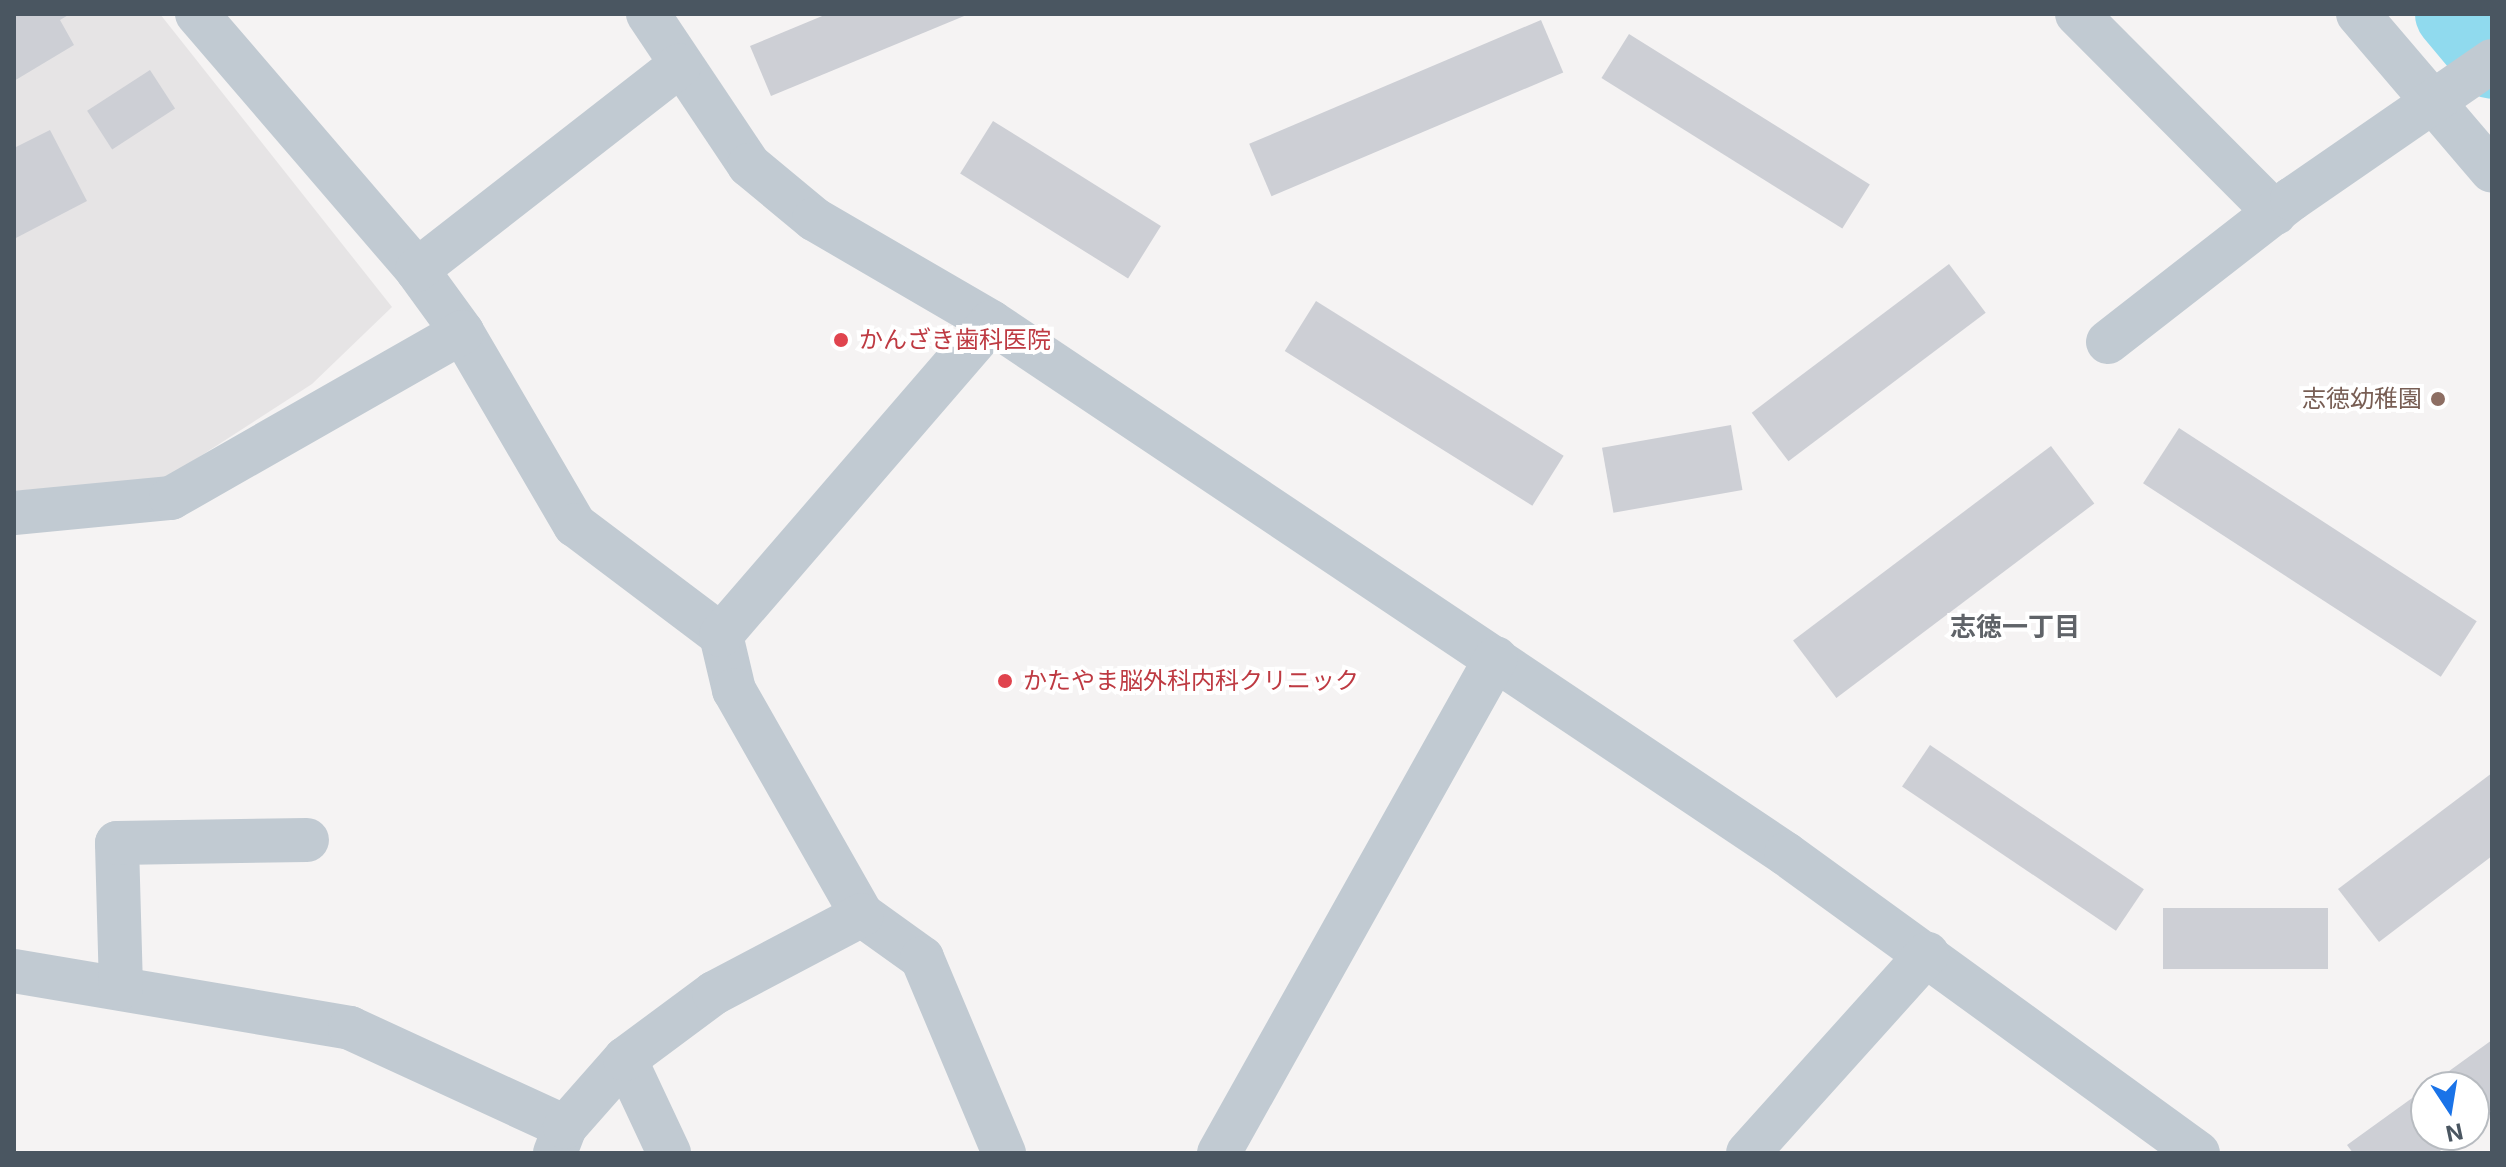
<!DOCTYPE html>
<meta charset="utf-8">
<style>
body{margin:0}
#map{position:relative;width:2506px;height:1167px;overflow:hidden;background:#f5f3f3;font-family:Inter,"Noto Sans JP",sans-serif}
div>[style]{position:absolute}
.education>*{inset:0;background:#e6e4e5}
.river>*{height:74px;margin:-37px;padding:0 37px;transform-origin:37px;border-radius:37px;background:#90daee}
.building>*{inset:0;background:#cdcfd5;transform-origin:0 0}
.minor>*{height:44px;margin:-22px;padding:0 22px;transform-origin:22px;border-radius:22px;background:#c1cad2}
.dots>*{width:22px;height:22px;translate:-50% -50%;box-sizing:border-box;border:4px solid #fff;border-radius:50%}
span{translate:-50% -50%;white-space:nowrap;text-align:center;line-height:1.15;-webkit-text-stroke:8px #fff;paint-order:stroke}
.health-label{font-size:24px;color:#be3a42}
.left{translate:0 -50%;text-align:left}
.education-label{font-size:24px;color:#785e54}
.right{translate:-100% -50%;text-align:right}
.neighbourhood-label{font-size:26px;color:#5f6368;font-weight:700}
.frame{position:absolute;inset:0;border:16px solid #4a5661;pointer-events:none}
.north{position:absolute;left:2410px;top:1071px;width:80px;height:80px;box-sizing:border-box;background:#fff;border:2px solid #b7bbc0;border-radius:50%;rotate:168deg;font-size:22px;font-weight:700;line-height:32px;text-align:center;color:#4a5661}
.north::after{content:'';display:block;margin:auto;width:28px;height:36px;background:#1a73e8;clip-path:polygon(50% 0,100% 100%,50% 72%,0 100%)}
</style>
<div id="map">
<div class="education">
<i style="clip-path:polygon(14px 14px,160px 14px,392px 307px,312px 384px,165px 479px,14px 491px)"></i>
</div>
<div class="river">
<i style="left:2452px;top:14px;width:62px;rotate:50.2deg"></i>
</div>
<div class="building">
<i style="clip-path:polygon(14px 14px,70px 14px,60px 20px,74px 45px,14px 81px)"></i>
<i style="clip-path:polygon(827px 14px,969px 14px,771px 96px,750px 46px)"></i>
<i style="left:1541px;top:20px;width:57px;height:317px;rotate:67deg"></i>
<i style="left:1629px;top:34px;width:284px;height:52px;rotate:32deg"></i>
<i style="left:150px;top:70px;width:46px;height:75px;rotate:57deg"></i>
<i style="left:993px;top:121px;width:198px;height:62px;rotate:32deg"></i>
<i style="clip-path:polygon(50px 130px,87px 201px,14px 239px,14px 148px)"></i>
<i style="left:1949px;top:264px;width:61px;height:247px;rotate:53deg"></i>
<i style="left:1316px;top:301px;width:292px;height:59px;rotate:32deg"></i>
<i style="left:1731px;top:425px;width:66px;height:131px;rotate:80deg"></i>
<i style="left:2179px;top:428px;width:355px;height:66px;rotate:33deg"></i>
<i style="left:2051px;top:446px;width:72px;height:323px;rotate:53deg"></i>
<i style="left:1930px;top:745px;width:258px;height:50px;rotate:34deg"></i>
<i style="clip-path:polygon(2492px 773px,2492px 856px,2379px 942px,2338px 889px)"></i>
<i style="left:2163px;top:908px;width:165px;height:61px"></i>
<i style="clip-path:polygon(2492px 1040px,2492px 1113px,2474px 1126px,2474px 1087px,2427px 1087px)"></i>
<i style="clip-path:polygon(2426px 1088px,2426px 1135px,2462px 1135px,2437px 1153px,2353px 1153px,2347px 1145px)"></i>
</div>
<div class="minor">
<i style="left:197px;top:14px;width:338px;rotate:49.3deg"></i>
<i style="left:417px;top:270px;width:77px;rotate:54deg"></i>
<i style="left:462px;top:332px;width:224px;rotate:59.7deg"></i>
<i style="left:575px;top:525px;width:183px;rotate:37deg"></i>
<i style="left:721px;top:635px;width:57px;rotate:76.7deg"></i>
<i style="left:734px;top:690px;width:259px;rotate:60.4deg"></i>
<i style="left:862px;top:915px;width:74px;rotate:35.6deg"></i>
<i style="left:922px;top:958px;width:212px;rotate:67.2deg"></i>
<i style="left:648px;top:14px;width:182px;rotate:56.2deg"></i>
<i style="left:749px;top:165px;width:85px;rotate:39.7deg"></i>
<i style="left:814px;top:219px;width:205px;rotate:30.2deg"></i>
<i style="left:991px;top:322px;width:957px;rotate:33.79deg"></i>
<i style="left:1786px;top:854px;width:509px;rotate:35.97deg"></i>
<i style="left:2077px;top:14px;width:281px;rotate:45.1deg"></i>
<i style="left:2358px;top:14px;width:206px;rotate:49.5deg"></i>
<i style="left:417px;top:270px;width:333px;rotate:-37.9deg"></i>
<i style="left:2108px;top:342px;width:233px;rotate:-37.9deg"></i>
<i style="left:2292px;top:199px;width:243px;rotate:-34.6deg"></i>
<i style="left:14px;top:513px;width:158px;rotate:-5.5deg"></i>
<i style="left:171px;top:498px;width:335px;rotate:-29.7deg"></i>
<i style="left:721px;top:635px;width:413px;rotate:-49.2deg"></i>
<i style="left:14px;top:971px;width:341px;rotate:9.6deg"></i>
<i style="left:350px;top:1028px;width:237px;rotate:24.7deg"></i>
<i style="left:121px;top:988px;width:145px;rotate:-91.6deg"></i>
<i style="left:117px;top:843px;width:190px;rotate:-0.9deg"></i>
<i style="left:625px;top:1059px;width:104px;rotate:64.9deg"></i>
<i style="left:555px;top:1153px;width:28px;rotate:-69deg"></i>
<i style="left:565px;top:1127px;width:91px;rotate:-48.6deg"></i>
<i style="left:625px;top:1059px;width:111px;rotate:-36.6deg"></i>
<i style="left:714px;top:993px;width:167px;rotate:-27.8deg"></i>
<i style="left:1219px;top:1153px;width:567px;rotate:-60.77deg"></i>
<i style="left:1748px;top:1153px;width:268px;rotate:-48deg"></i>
</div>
<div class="dots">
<i style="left:841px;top:340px;background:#e0444e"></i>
<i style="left:2438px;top:399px;background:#8d6e63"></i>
<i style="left:1005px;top:681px;background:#e0444e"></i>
</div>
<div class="health-label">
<span class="left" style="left:859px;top:340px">かんざき歯科医院</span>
<span class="left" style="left:1023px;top:681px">かたやま脳外科内科クリニック</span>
</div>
<div class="education-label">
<span class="right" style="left:2422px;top:399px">志徳幼稚園</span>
</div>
<div class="neighbourhood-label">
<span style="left:2015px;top:627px">志徳一丁目</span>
</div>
<div class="frame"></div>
<div class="north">N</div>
</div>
